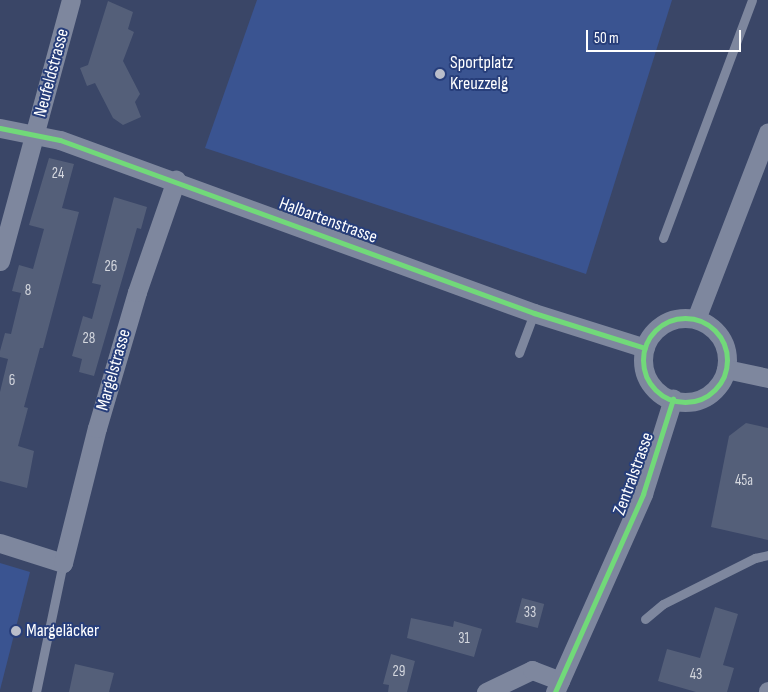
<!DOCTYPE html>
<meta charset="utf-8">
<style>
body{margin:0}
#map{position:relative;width:768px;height:692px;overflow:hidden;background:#3a4667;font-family:"Sofia Sans Condensed",sans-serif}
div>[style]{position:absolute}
.green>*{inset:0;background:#3a5491}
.building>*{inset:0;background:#545f79;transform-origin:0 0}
.lane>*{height:9px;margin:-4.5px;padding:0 4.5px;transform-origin:4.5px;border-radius:4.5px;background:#7e879e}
.street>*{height:19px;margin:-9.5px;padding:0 9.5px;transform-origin:9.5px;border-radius:9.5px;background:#7e879e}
.street>.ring{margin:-9.5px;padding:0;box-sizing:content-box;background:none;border:19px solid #7e879e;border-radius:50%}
.cycleway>*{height:5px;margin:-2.5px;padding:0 2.5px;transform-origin:2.5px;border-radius:2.5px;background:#71d979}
.cycleway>.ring{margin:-2.5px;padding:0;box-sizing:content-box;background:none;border:5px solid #71d979;border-radius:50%}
.dots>*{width:14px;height:14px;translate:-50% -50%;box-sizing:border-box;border:2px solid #273e7a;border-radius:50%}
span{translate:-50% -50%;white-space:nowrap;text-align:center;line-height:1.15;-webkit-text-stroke:4px #273e7a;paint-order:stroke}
.number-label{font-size:15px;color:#d4d7de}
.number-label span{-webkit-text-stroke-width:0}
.poi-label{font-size:18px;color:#fff}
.left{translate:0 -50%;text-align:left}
.street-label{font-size:18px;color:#fff}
.scale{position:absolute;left:586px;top:30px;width:155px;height:22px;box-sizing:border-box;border:2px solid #fff;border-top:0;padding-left:6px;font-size:15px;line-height:18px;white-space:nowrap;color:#fff;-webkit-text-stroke:4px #273e7a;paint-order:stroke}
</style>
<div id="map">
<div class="green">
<i style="clip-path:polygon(257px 0,672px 0,586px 274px,205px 148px)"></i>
<i style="clip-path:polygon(0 563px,30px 572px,0 690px)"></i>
</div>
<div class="building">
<i style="clip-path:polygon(108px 1px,133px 12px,128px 29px,134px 32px,123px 61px,140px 94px,135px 102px,141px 117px,123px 125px,113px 118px,95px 83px,87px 86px,80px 68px,88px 65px)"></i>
<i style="clip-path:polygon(49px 158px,74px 164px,62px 208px,79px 212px,43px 348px,40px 348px,24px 407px,28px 408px,18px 446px,34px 451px,27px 488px,0 481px,0 392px,8px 359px,0 357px,0 351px,5px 333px,11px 334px,21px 293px,12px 291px,19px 265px,33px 269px,44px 229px,29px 225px)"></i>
<i style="clip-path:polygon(114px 197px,147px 207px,141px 229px,137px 228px,94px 376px,79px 372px,82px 359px,72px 356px,83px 316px,92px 319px,101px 285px,92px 283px)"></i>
<i style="clip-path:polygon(746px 423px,768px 428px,768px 540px,711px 527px,729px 436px)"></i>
<i style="left:522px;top:598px;width:23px;height:25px;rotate:15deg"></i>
<i style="clip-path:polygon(715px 607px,738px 614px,723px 665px,734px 668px,727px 692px,696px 692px,658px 681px,667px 649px,700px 658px)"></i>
<i style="clip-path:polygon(411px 618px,453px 627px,454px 621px,482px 629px,474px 657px,407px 638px)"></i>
<i style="clip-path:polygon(391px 654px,415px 661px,407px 692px,388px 692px,389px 685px,383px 684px)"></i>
<i style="clip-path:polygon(75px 664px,114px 673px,109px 692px,69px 692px)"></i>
</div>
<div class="lane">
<i style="left:663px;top:238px;width:254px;rotate:-69.5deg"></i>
<i style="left:519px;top:353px;width:43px;rotate:-69.4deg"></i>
<i style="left:645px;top:619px;width:23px;rotate:-40deg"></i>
<i style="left:663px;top:604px;width:103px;rotate:-26.6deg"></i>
<i style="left:755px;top:558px;width:13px;rotate:-13deg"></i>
<i style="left:36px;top:692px;width:132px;rotate:-78.2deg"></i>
</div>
<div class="street">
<i style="left:0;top:128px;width:61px;rotate:11.3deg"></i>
<i style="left:60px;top:140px;width:505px;rotate:20.05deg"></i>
<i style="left:534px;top:313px;width:116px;rotate:17.5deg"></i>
<i style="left:0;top:261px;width:270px;rotate:-74.8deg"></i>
<i class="ring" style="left:643px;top:318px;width:65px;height:65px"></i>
<i style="left:696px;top:319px;width:200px;rotate:-68.9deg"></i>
<i style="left:726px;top:369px;width:43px;rotate:12.1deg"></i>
<i style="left:0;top:543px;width:66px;rotate:17.6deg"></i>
<i style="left:63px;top:563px;width:139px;rotate:-75.9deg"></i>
<i style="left:97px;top:428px;width:142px;rotate:-73.6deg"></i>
<i style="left:137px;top:292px;width:119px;rotate:-70.8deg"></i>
<i style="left:486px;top:692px;width:51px;rotate:-25.6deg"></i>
<i style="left:532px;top:670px;width:30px;rotate:21deg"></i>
<i style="left:555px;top:692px;width:217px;rotate:-66deg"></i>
<i style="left:643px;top:494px;width:100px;rotate:-72.5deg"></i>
<i style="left:768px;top:692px;width:1px;rotate:-90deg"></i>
</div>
<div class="cycleway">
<i style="left:0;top:128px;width:61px;rotate:11.3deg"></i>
<i style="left:60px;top:140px;width:505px;rotate:20.05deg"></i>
<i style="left:534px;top:313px;width:116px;rotate:17.5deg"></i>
<i class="ring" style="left:643px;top:318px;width:79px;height:79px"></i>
<i style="left:555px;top:692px;width:217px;rotate:-66deg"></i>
<i style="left:643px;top:494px;width:100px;rotate:-72.5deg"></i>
</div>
<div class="dots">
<i style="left:440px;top:74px;background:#babeca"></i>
<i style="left:16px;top:631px;background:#babeca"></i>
</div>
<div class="number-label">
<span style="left:58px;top:174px">24</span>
<span style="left:111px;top:267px">26</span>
<span style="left:28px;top:291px">8</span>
<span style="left:89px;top:339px">28</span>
<span style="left:12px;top:381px">6</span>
<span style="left:744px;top:481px">45a</span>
<span style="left:530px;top:613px">33</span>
<span style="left:464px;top:639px">31</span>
<span style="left:399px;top:672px">29</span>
<span style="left:696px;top:675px">43</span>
</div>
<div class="poi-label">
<span class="left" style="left:450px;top:74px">Sportplatz<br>Kreuzzelg</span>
<span class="left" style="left:26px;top:631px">Margeläcker</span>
</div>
<div class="street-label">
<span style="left:52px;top:73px;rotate:-75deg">Neufeldstrasse</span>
<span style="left:328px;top:221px;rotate:20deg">Halbartenstrasse</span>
<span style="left:114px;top:370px;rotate:-74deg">Margelstrasse</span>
<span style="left:634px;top:474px;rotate:-70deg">Zentralstrasse</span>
</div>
<div class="scale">50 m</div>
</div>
